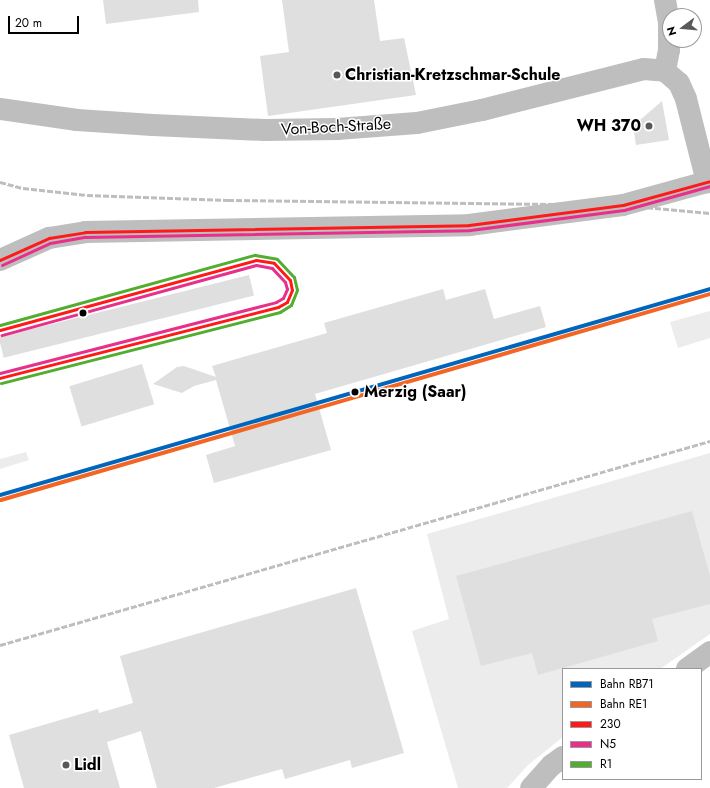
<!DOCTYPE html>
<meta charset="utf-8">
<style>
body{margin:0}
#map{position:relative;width:710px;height:788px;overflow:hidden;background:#fff;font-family:Jost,sans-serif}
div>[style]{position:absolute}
.green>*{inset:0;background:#ececec}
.building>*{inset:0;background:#dfdfdf;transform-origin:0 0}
.minor>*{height:22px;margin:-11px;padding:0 11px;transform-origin:11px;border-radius:11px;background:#bebebe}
.tertiary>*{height:22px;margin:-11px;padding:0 11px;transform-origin:11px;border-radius:11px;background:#bebebe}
.rail>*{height:3px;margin-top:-1.5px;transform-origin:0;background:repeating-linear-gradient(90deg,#bebebe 0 6px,transparent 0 8px)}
.bus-1>*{height:3px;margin:-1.5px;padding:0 1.5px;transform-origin:1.5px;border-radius:1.5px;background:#ff1919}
.bus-2>*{height:3px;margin:-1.5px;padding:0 1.5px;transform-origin:1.5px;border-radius:1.5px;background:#e8308a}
.bus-3>*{height:3px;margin:-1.5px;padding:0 1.5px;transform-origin:1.5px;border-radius:1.5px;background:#51ae31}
.rail-1>*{height:4px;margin:-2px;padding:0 2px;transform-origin:2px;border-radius:2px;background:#0065bd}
.rail-2>*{height:4px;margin:-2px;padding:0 2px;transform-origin:2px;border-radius:2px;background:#f26522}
.dots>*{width:11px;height:11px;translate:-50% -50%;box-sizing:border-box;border:2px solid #fff;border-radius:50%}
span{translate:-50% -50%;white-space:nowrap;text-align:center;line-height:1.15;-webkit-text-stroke:3px #fff;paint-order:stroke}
.poi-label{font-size:16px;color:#000;font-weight:700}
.left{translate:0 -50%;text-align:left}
.right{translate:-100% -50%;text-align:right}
.street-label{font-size:16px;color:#000}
.stop-label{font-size:16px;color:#000;font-weight:700}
.legend{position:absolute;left:562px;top:668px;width:140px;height:112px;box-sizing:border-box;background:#fff;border:1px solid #999;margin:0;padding:5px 7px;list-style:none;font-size:12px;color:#000}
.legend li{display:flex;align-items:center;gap:8px;height:20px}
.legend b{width:20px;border:1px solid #999}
.north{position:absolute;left:662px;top:8px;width:40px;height:40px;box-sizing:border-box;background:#fff;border:1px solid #999;border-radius:50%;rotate:254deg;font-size:11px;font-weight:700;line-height:16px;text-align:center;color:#000}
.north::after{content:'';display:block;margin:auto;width:14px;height:18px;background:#595959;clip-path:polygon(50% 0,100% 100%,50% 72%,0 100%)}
.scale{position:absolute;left:8px;top:16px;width:71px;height:18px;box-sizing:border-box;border:2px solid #000;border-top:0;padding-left:5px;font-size:12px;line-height:14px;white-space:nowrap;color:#000;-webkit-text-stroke:3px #fff;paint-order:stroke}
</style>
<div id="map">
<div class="green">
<i style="clip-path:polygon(710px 311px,710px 338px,678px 348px,670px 322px)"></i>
<i style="clip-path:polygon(26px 452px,29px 460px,0 469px,0 459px)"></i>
<i style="clip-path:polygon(710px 453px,710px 634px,660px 669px,563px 669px,563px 737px,528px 765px,507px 788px,458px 788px,412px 631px,449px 619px,427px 534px)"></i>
</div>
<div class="building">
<i style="clip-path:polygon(103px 0,198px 0,199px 12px,106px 24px)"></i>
<i style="clip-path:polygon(282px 0,374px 0,380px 41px,404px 38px,416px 95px,268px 116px,260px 56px,289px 52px)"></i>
<i style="clip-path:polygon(662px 101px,669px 140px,636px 145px,633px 126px)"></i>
<i style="left:249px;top:275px;width:21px;height:258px;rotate:76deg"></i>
<i style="clip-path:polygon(443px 289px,446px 300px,485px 289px,494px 319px,540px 306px,546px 327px,315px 394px,331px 450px,214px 483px,206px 455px,235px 446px,216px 380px,194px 386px,182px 393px,153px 384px,177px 367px,184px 366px,216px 377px,212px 366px,327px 333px,324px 323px)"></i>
<i style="left:142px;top:364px;width:42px;height:76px;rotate:73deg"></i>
<i style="clip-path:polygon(692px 511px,710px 576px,710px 604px,652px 619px,658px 641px,538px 675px,532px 653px,481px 666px,456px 576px)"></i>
<i style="clip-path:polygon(356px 588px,404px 753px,352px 768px,350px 760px,285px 779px,282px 769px,214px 788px,157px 788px,141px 731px,107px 742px,120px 788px,24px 788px,9px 735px,98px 709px,99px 713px,133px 703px,120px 656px)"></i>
</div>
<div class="minor">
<i style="left:665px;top:0;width:22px;rotate:80deg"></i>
<i style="left:669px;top:22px;width:28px;rotate:90deg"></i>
<i style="left:669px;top:50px;width:21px;rotate:101deg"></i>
<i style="left:665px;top:71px;width:18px;rotate:41deg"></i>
<i style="left:679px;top:83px;width:17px;rotate:66deg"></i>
<i style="left:686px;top:99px;width:86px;rotate:75.8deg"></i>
<i style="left:0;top:109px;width:78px;rotate:8.1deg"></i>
<i style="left:77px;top:120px;width:76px;rotate:3.8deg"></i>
<i style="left:153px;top:125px;width:112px;rotate:2.6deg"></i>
<i style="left:265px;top:130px;width:72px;rotate:-0.8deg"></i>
<i style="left:337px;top:129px;width:80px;rotate:-4.3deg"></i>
<i style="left:417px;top:123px;width:66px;rotate:-11.3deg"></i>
<i style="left:482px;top:110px;width:167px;rotate:-14.2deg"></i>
<i style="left:644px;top:69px;width:21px;rotate:5deg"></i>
<i style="left:687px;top:669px;width:29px;rotate:-36deg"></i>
<i style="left:531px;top:788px;width:31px;rotate:-48deg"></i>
<i style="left:552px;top:765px;width:14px;rotate:-36deg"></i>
</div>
<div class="tertiary">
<i style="left:0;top:260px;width:54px;rotate:-24.2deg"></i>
<i style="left:49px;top:238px;width:36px;rotate:-9deg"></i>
<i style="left:85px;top:232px;width:384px;rotate:-1deg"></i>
<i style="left:469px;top:225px;width:155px;rotate:-7.4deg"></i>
<i style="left:623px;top:205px;width:90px;rotate:-15.4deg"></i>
</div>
<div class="rail">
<i style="left:0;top:182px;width:24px;rotate:15deg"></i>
<i style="left:23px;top:188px;width:64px;rotate:6.2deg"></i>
<i style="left:87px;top:195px;width:141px;rotate:2deg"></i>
<i style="left:228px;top:200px;width:395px;rotate:0.7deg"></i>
<i style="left:623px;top:205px;width:87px;rotate:5.3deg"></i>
<i style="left:0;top:645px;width:739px;rotate:-16.03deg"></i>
</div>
<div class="bus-1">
<i style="left:0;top:260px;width:54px;rotate:-24.2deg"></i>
<i style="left:49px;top:238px;width:36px;rotate:-9deg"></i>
<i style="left:85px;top:232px;width:384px;rotate:-1deg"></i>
<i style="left:469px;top:225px;width:155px;rotate:-7.4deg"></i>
<i style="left:623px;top:205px;width:90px;rotate:-15.4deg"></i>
<i style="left:0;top:330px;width:265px;rotate:-15.3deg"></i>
<i style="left:256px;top:260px;width:18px;rotate:9deg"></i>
<i style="left:274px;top:263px;width:23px;rotate:47deg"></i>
<i style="left:290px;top:280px;width:10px;rotate:79deg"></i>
<i style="left:292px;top:290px;width:13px;rotate:113deg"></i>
<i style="left:287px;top:302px;width:10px;rotate:151deg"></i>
<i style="left:278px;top:307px;width:287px;rotate:165.7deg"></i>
</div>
<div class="bus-2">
<i style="left:2px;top:265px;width:53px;rotate:-24.6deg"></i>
<i style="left:50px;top:243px;width:36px;rotate:-10deg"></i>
<i style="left:85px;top:237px;width:385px;rotate:-1deg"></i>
<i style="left:470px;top:230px;width:155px;rotate:-7.4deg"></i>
<i style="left:624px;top:210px;width:89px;rotate:-15.6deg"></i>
<i style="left:0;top:373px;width:285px;rotate:-14.4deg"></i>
<i style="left:276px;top:302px;width:8px;rotate:-30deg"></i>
<i style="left:283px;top:298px;width:10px;rotate:-66deg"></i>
<i style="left:287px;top:289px;width:7px;rotate:-106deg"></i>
<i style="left:285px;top:282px;width:19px;rotate:-133deg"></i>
<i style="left:272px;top:268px;width:16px;rotate:-169deg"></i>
<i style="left:256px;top:265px;width:264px;rotate:164.6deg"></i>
</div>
<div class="bus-3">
<i style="left:0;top:325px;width:264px;rotate:-15.4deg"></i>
<i style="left:255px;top:255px;width:22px;rotate:10deg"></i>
<i style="left:277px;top:259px;width:25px;rotate:47deg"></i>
<i style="left:294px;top:277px;width:13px;rotate:77deg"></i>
<i style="left:297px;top:290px;width:16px;rotate:112deg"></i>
<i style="left:291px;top:305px;width:13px;rotate:148deg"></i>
<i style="left:280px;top:312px;width:288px;rotate:165.7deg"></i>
</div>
<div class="rail-1">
<i style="left:0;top:495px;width:739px;rotate:-16.18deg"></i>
</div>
<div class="rail-2">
<i style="left:1px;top:500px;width:738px;rotate:-16.2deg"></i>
</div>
<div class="dots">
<i style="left:337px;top:75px;background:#595959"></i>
<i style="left:649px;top:126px;background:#595959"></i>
<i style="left:83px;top:313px;background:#000"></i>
<i style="left:355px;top:392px;background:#000"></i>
<i style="left:66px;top:765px;background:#595959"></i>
</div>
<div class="poi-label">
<span class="left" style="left:345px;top:75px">Christian-Kretzschmar-Schule</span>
<span class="right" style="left:641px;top:126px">WH 370</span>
<span class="left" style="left:74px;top:765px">Lidl</span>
</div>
<div class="street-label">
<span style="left:336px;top:127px;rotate:-3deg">Von-Boch-Straße</span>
</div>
<div class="stop-label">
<span class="left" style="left:364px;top:392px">Merzig (Saar)</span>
</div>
<ul class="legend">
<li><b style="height:5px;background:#0065bd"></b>Bahn RB71</li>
<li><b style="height:5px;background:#f26522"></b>Bahn RE1</li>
<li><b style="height:5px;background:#ff1919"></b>230</li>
<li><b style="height:5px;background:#e8308a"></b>N5</li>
<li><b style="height:5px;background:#51ae31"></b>R1</li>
</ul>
<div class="north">N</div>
<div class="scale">20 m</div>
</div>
